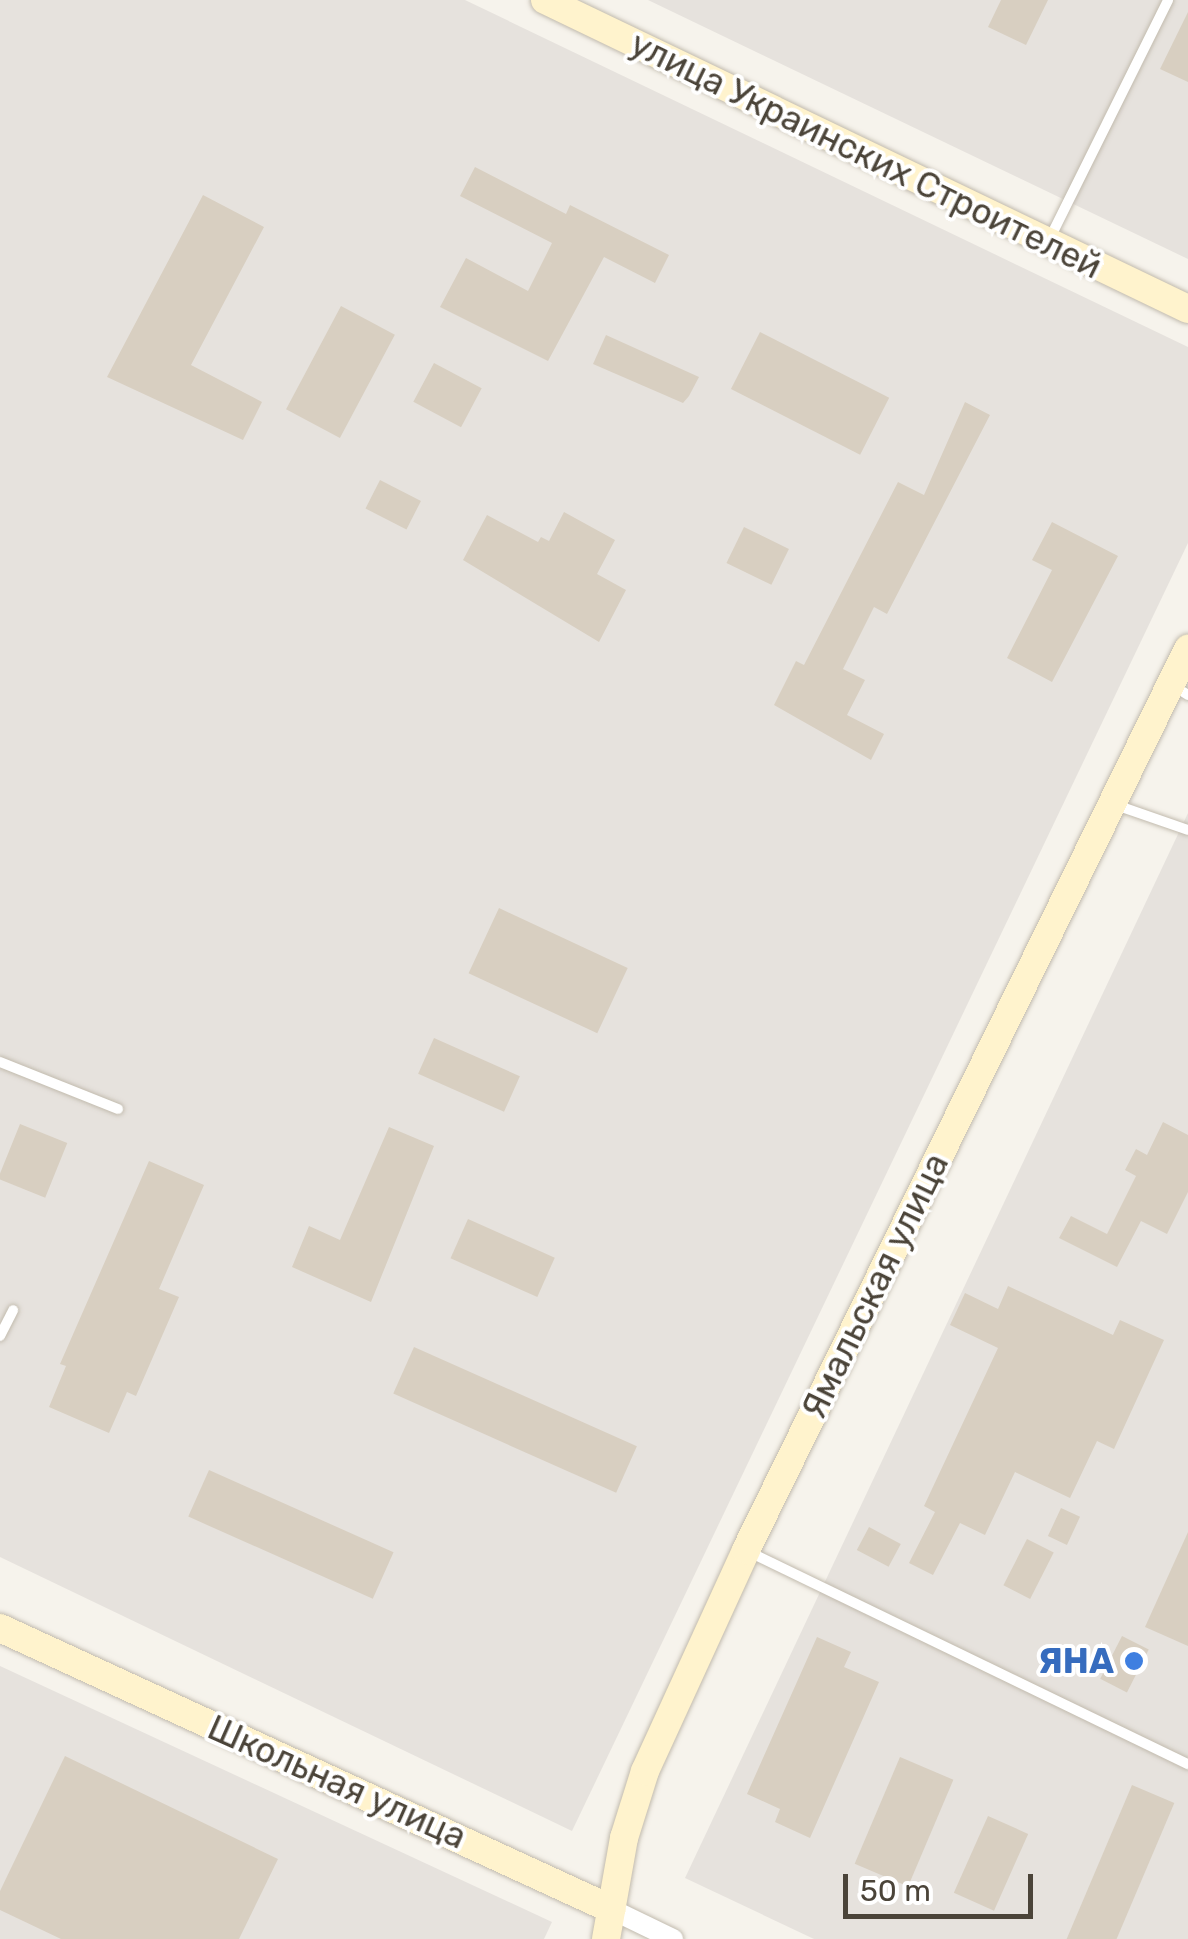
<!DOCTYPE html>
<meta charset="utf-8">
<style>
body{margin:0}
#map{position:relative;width:1188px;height:1939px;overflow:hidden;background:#f6f3ec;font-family:Rubik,sans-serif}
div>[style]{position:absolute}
.industrial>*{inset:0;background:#e6e2dd}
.building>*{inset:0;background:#d8cfc1;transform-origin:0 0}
.roads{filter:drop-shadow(0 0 2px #c2bbae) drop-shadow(0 0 2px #c2bbae)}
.lane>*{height:10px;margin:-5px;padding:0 5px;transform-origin:5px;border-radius:5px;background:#fff}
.street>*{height:20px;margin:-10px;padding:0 10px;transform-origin:10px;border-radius:10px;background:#fff}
.secondary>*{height:28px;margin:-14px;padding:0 14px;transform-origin:14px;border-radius:14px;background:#fff3cd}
.dots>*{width:28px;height:28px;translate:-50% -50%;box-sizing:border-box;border:5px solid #fff;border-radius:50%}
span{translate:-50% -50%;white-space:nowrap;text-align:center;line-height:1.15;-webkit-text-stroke:8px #fff;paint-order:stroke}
.street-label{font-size:35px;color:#4b4439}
.shop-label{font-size:35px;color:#366cbe;font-weight:700}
.right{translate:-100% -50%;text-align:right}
.scale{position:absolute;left:843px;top:1874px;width:190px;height:45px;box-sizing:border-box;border:5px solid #4b4439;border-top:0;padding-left:12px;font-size:30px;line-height:35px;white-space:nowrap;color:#4b4439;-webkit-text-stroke:8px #fff;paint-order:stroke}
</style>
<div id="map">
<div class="industrial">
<i style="clip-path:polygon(0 0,465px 0,1188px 347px,1188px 543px,572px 1831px,0 1557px)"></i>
<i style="clip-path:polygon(648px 0,1188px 0,1188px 259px)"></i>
<i style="clip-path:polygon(1188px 813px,1188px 1939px,814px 1939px,685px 1878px)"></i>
<i style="clip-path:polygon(0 1666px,552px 1922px,544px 1939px,0 1939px)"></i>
</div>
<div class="building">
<i style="clip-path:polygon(1001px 0,1048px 0,1026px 45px,988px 27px)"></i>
<i style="clip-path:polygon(1188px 12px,1188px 82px,1160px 69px)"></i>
<i style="clip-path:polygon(475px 167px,566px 214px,570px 205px,669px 255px,655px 283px,604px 257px,548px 361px,440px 307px,466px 258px,528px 291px,552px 243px,460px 196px)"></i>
<i style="clip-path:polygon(203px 195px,264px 227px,191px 365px,262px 402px,243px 440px,107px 377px)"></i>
<i style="left:341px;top:306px;width:61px;height:117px;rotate:28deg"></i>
<i style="left:760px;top:332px;width:145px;height:64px;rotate:27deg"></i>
<i style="clip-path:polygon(606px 335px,699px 377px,689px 396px,683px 403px,593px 364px)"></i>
<i style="left:434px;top:363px;width:54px;height:44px;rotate:28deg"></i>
<i style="clip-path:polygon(965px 402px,990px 415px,887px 614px,874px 607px,843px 669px,865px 680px,847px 715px,884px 734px,871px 760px,774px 705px,796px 661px,804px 665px,898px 482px,924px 495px)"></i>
<i style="left:380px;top:480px;width:46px;height:32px;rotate:27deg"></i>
<i style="clip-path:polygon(564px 512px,615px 540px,597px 574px,626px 590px,599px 642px,463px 560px,487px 515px,538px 542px,541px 537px,549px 541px)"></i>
<i style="clip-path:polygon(1052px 522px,1118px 556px,1052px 682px,1007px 658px,1052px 570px,1032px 560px)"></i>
<i style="left:744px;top:527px;width:50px;height:40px;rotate:26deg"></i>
<i style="left:499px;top:908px;width:142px;height:72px;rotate:25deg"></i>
<i style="left:434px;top:1038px;width:94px;height:39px;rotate:24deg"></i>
<i style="clip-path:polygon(1163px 1122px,1188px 1135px,1188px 1192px,1167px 1234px,1141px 1221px,1117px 1267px,1059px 1238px,1071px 1216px,1107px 1234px,1136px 1176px,1125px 1170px,1136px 1149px,1147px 1155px)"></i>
<i style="left:20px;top:1124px;width:51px;height:59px;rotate:22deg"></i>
<i style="clip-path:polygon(389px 1127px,434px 1146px,371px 1302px,292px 1267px,309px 1226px,340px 1240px)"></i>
<i style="clip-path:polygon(149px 1161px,204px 1185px,159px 1289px,179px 1297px,136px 1396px,127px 1392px,109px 1433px,49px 1407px,66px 1366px,60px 1364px)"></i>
<i style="left:468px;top:1219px;width:95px;height:43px;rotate:24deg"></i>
<i style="clip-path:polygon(1008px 1286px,1113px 1335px,1120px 1320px,1164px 1340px,1114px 1449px,1097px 1441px,1070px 1498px,1015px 1472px,985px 1535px,960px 1523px,933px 1575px,909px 1563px,935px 1512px,924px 1506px,998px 1348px,950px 1325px,965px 1293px,998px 1309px)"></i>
<i style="left:414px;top:1347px;width:244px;height:51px;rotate:24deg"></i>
<i style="left:209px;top:1470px;width:202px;height:51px;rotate:24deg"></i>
<i style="left:1061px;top:1508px;width:21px;height:31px;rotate:25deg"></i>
<i style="left:869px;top:1527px;width:36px;height:26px;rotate:28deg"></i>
<i style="clip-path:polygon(1188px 1532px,1188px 1646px,1145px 1627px)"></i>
<i style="left:1027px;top:1539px;width:30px;height:52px;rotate:27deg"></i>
<i style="left:1122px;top:1636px;width:30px;height:48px;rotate:27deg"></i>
<i style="clip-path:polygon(817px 1637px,851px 1652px,844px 1667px,879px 1682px,810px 1838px,775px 1822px,780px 1809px,747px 1794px)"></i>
<i style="clip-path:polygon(65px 1756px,278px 1859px,239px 1939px,61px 1939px,0 1910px,0 1891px)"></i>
<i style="left:900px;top:1757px;width:58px;height:116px;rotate:23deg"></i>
<i style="left:1132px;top:1785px;width:46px;height:168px;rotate:23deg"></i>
<i style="left:988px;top:1816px;width:44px;height:84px;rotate:24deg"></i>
</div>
<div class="roads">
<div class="lane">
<i style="left:1052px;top:234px;width:261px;rotate:-63.6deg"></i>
<i style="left:1172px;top:685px;width:19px;rotate:32deg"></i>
<i style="left:1113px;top:804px;width:79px;rotate:19.1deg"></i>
<i style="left:0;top:1062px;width:127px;rotate:21.7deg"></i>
<i style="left:0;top:1336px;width:29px;rotate:-63deg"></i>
<i style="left:747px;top:1551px;width:490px;rotate:25.8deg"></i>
</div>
<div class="street">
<i style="left:611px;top:1909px;width:69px;rotate:25.8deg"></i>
</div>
<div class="secondary">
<i style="left:545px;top:0;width:713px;rotate:25.67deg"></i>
<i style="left:0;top:1628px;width:673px;rotate:24.7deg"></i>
<i style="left:606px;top:1939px;width:103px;rotate:-79.9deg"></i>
<i style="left:624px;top:1838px;width:70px;rotate:-72.6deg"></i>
<i style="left:645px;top:1771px;width:243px;rotate:-65.4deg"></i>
<i style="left:746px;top:1550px;width:1004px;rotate:-63.87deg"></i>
</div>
</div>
<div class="dots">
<i style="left:1134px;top:1661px;background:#3f7fe0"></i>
</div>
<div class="street-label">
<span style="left:866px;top:155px;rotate:26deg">улица Украинских Строителей</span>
<span style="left:875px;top:1286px;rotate:-64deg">Ямальская улица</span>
<span style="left:337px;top:1782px;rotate:24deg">Школьная улица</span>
</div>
<div class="shop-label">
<span class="right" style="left:1114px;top:1661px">ЯНА</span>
</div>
<div class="scale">50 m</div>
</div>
